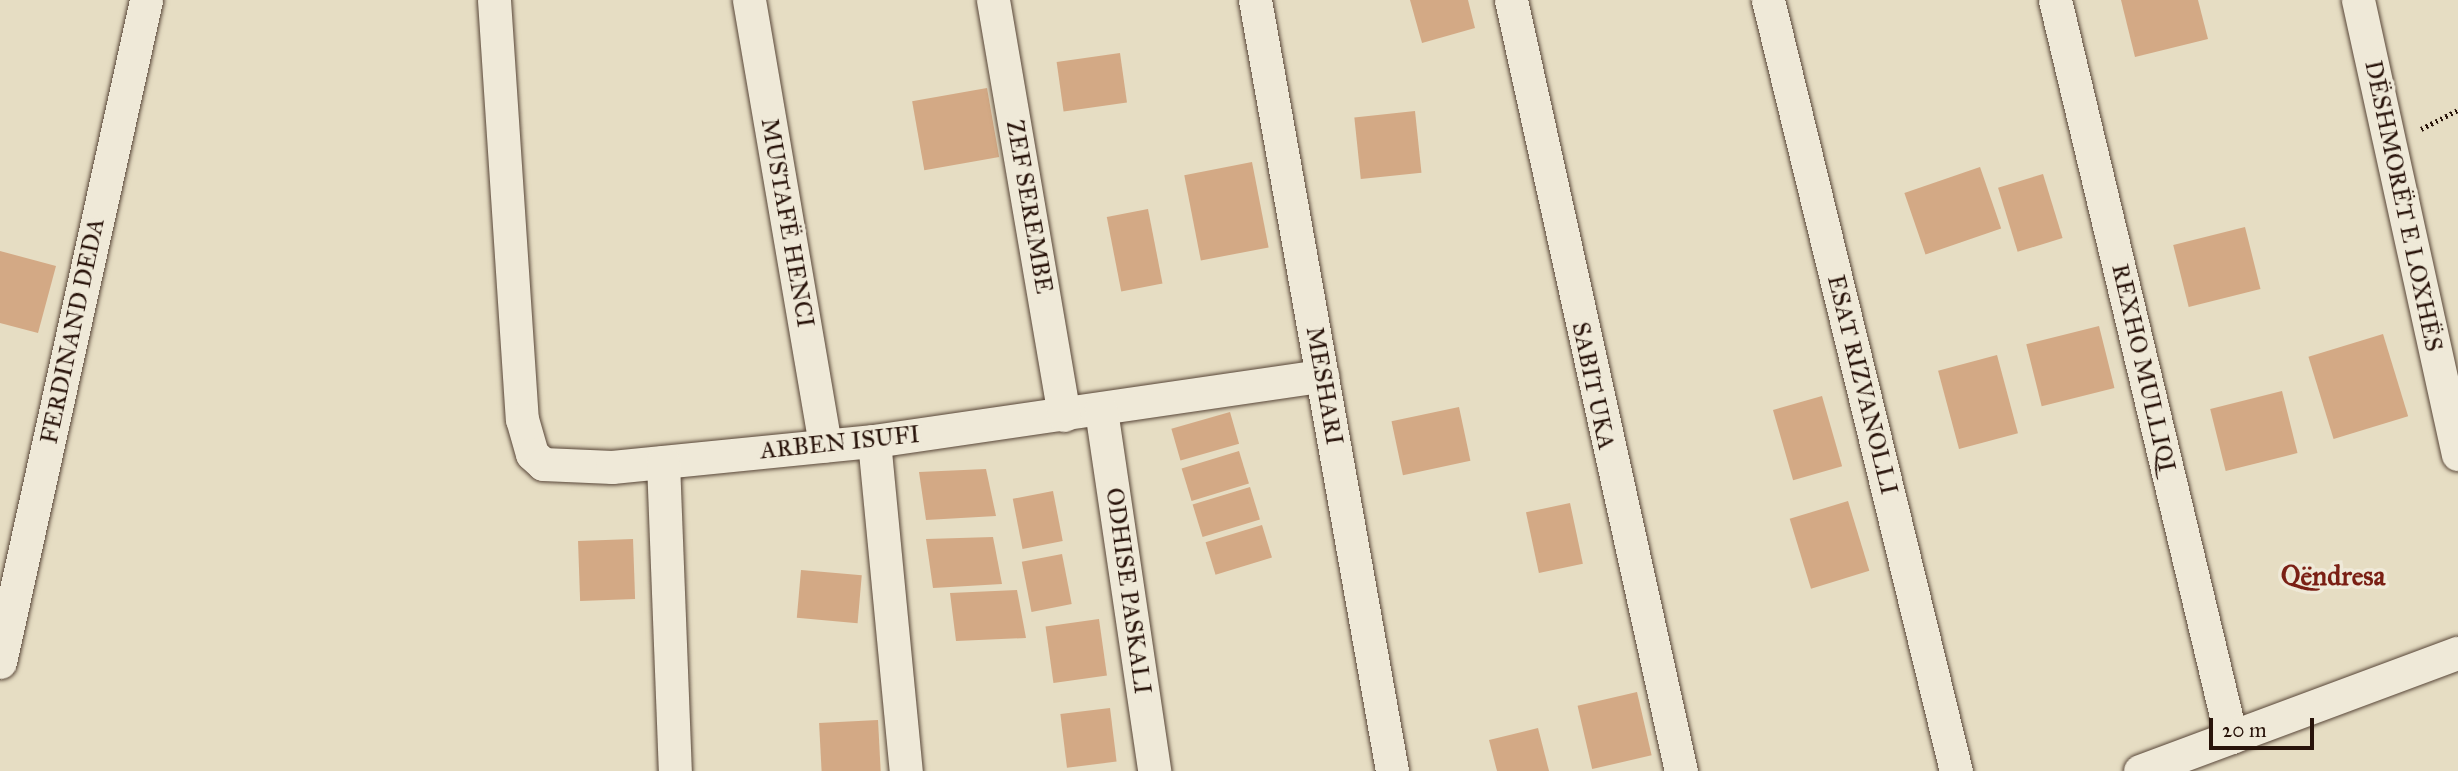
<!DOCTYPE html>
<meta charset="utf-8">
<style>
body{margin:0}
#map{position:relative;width:2458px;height:771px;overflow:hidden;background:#e6ddc3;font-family:"IM FELL Great Primer",serif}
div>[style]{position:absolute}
.building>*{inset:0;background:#d3a985;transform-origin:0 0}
.path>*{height:4.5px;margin-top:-2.25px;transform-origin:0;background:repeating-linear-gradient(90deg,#28130a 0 2px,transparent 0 5.5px)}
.roads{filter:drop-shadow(0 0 2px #584638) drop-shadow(0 0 2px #584638)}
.street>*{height:33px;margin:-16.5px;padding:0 16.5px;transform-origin:16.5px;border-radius:16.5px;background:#efe9d8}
span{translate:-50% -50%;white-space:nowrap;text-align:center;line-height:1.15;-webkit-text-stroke:7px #efe9d8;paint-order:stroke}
.street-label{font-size:24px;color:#28130a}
.quarter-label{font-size:28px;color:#7a1f14;font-weight:700}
.scale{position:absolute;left:2209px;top:718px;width:105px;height:32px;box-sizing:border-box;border:4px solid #28130a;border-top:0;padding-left:9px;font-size:21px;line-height:24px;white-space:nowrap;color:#28130a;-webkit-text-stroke:5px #efe9d8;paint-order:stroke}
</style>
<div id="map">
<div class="building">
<i style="clip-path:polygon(1410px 0,1468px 0,1475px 28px,1422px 43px)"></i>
<i style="clip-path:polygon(2121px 0,2198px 0,2208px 39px,2135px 57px)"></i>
<i style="left:1120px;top:53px;width:50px;height:64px;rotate:82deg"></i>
<i style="left:987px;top:88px;width:70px;height:76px;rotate:80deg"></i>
<i style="left:1415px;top:111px;width:62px;height:61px;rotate:84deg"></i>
<i style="left:1252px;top:162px;width:87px;height:69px;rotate:79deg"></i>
<i style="left:1980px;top:167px;width:65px;height:80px;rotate:71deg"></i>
<i style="left:2043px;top:174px;width:67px;height:47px;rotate:73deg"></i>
<i style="left:1148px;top:209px;width:76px;height:42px;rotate:79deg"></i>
<i style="left:2245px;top:227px;width:64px;height:74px;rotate:76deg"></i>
<i style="clip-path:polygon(0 251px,56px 266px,38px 333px,0 323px)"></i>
<i style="left:2099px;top:326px;width:64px;height:75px;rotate:76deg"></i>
<i style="left:2383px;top:334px;width:86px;height:78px;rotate:73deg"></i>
<i style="left:1997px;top:355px;width:81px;height:61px;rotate:75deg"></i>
<i style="left:2282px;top:391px;width:64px;height:74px;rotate:76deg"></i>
<i style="left:1822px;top:396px;width:73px;height:51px;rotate:74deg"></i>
<i style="left:1459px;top:407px;width:55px;height:69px;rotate:78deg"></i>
<i style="left:1230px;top:412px;width:33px;height:61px;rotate:74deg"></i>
<i style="left:1239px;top:451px;width:34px;height:60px;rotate:73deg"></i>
<i style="clip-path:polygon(986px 469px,996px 516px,926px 520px,919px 472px)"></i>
<i style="left:1250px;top:487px;width:34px;height:60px;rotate:73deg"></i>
<i style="left:1053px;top:491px;width:51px;height:41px;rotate:79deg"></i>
<i style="left:1848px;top:501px;width:73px;height:61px;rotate:73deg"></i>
<i style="left:1570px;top:503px;width:62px;height:45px;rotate:78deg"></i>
<i style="left:1262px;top:525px;width:34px;height:59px;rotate:73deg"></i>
<i style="clip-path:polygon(993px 537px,1002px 584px,933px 588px,926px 539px)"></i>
<i style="left:633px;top:539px;width:60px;height:55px;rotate:88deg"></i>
<i style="left:1062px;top:554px;width:51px;height:41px;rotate:79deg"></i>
<i style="left:801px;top:570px;width:61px;height:48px;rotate:5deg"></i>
<i style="clip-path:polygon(1017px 590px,1026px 638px,956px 641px,950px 593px)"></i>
<i style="left:1099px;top:619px;width:57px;height:54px;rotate:82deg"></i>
<i style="left:1637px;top:692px;width:65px;height:61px;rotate:77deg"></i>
<i style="left:1110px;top:708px;width:54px;height:50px;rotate:83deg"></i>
<i style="left:878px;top:720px;width:51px;height:59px;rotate:87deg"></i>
<i style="clip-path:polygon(1538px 728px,1549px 771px,1497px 771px,1489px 740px)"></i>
</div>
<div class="path">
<i style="left:2421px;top:129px;width:42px;rotate:-27.2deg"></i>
</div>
<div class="roads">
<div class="street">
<i style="left:494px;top:0;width:420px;rotate:86.2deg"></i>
<i style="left:522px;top:419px;width:36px;rotate:74deg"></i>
<i style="left:532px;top:454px;width:15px;rotate:42deg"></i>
<i style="left:543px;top:464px;width:69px;rotate:2.5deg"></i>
<i style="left:612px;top:467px;width:263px;rotate:-5.7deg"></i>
<i style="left:874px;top:441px;width:453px;rotate:-8.3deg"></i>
<i style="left:749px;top:0;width:452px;rotate:80.3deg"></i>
<i style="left:993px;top:0;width:421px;rotate:80.3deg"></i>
<i style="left:1255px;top:0;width:783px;rotate:79.92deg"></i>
<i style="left:1511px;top:0;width:790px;rotate:77.57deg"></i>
<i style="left:1768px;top:0;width:794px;rotate:76.3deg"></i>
<i style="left:2055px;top:0;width:758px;rotate:76.57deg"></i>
<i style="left:2358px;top:0;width:465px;rotate:77.6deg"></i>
<i style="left:1101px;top:410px;width:365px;rotate:81.6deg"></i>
<i style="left:874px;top:441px;width:332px;rotate:84.5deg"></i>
<i style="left:663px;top:462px;width:309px;rotate:87.8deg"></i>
<i style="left:0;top:662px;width:678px;rotate:-77.56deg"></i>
<i style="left:2140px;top:771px;width:339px;rotate:-20.4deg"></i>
</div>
</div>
<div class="street-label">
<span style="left:2403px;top:206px;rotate:78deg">DËSHMORËT E LOXHËS</span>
<span style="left:1029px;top:207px;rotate:80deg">ZEF SEREMBE</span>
<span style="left:787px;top:223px;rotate:80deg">MUSTAFË HENCI</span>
<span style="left:73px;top:331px;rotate:-78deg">FERDINAND DEDA</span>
<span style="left:2143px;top:368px;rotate:77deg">REXHO MULLIQI</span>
<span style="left:1862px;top:385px;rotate:76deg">ESAT RIZVANOLLI</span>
<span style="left:1324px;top:386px;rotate:80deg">MESHARI</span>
<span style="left:1593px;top:386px;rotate:78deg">SABIT UKA</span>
<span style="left:840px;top:443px;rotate:-6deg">ARBEN ISUFI</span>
<span style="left:1128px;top:591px;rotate:82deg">ODHISE PASKALI</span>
</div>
<div class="quarter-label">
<span style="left:2333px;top:576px">Qëndresa</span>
</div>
<div class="scale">20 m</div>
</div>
